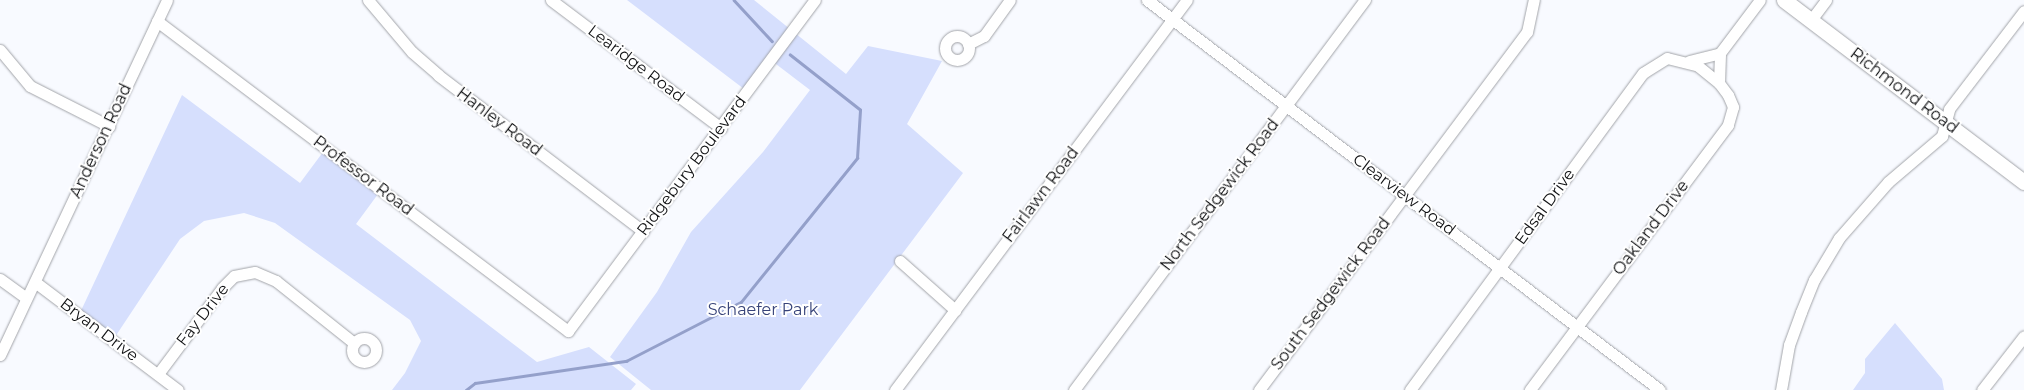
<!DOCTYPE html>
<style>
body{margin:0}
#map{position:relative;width:2024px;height:390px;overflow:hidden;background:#f8faff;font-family:Montserrat,sans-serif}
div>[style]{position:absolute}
.green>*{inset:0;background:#d6dffd}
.stream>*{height:2.5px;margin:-1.25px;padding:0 1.25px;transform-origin:1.25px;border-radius:1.25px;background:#94a0ca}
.roads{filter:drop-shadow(0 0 1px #a2a4a9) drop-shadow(0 0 1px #a2a4a9)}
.minor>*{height:11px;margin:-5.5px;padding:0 5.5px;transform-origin:5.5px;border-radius:5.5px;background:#fff}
.minor>.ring{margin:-5.5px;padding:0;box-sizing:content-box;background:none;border:11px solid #fff;border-radius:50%}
.major>*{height:15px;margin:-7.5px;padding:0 7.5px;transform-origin:7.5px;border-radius:7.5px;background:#fff}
span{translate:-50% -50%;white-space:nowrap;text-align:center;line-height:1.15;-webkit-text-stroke:4px #fff;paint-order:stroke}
.street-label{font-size:16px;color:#0f1012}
.park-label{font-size:16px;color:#374379}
</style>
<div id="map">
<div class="green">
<i style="clip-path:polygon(627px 0,754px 0,846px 74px,868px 46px,942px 61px,907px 124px,963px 173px,800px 390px,651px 390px,610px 357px,657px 292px,691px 232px,763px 152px,810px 90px,772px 61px,748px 92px)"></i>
<i style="clip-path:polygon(182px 95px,300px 183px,326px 148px,381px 190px,356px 224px,537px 362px,589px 347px,636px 384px,631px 390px,392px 390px,405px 373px,421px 341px,410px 320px,275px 223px,244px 213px,204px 221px,180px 239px,113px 340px,79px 315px)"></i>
<i style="clip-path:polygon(1895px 323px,1942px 379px,1944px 390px,1853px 390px,1865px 373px,1865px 359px)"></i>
</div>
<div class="stream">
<i style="left:734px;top:0;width:56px;rotate:47.2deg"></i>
<i style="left:466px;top:390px;width:11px;rotate:-38deg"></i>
<i style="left:475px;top:383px;width:153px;rotate:-8.3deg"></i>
<i style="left:626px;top:361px;width:129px;rotate:-27.2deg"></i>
<i style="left:741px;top:302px;width:185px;rotate:-51.1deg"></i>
<i style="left:857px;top:158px;width:48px;rotate:-86.4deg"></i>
<i style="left:860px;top:110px;width:89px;rotate:-141.8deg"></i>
</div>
<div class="roads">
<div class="minor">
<i style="left:368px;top:0;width:68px;rotate:49.8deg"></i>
<i style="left:412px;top:52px;width:35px;rotate:41deg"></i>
<i style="left:438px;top:75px;width:258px;rotate:37.3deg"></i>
<i style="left:551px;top:0;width:213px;rotate:37deg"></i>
<i style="left:1147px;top:0;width:644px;rotate:37.24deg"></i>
<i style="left:1811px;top:20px;width:25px;rotate:-53deg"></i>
<i style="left:157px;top:21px;width:515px;rotate:37.03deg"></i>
<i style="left:568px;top:331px;width:413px;rotate:-53.3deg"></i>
<i class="ring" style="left:945px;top:36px;width:13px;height:13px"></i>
<i style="left:968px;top:44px;width:18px;rotate:-27deg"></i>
<i style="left:984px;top:36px;width:44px;rotate:-54.2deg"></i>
<i style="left:0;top:50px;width:47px;rotate:50.2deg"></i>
<i style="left:30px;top:86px;width:89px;rotate:26.9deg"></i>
<i style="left:1689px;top:61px;width:32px;rotate:-14deg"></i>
<i style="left:1719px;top:83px;width:30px;rotate:-88deg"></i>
<i style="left:1720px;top:53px;width:66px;rotate:-53deg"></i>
<i style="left:900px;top:261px;width:74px;rotate:41.7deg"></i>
<i style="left:0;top:279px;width:32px;rotate:36deg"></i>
<i style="left:35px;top:282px;width:179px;rotate:37.1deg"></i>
<i class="ring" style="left:352px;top:338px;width:13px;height:13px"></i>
<i style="left:0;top:355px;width:392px;rotate:-64.8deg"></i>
<i style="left:158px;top:374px;width:107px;rotate:-53.3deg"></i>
<i style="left:222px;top:288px;width:17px;rotate:-45deg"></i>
<i style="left:234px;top:276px;width:21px;rotate:-11deg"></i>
<i style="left:255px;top:272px;width:23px;rotate:23deg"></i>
<i style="left:276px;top:281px;width:100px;rotate:38.5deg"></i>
<i style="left:895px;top:390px;width:487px;rotate:-53.2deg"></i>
<i style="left:1074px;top:390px;width:487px;rotate:-53.3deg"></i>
<i style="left:1259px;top:390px;width:447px;rotate:-53.2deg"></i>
<i style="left:1527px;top:32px;width:33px;rotate:-78deg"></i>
<i style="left:1410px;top:390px;width:393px;rotate:-53.7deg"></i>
<i style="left:1643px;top:73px;width:28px;rotate:-32deg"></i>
<i style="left:1667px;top:58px;width:32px;rotate:14deg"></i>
<i style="left:1698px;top:66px;width:27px;rotate:39deg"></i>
<i style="left:1719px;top:83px;width:15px;rotate:53deg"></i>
<i style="left:1728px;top:95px;width:13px;rotate:67deg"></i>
<i style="left:1733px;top:107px;width:19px;rotate:106deg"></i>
<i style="left:1728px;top:125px;width:331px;rotate:126.8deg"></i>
<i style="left:1781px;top:390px;width:46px;rotate:-79.9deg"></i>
<i style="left:1789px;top:345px;width:35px;rotate:-70deg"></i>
<i style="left:1801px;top:312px;width:35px;rotate:-68deg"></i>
<i style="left:1814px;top:280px;width:49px;rotate:-59.2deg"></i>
<i style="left:1839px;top:238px;width:74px;rotate:-48.8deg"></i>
<i style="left:1888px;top:182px;width:71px;rotate:-40.4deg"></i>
<i style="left:1942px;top:136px;width:28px;rotate:-75deg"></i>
<i style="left:1949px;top:109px;width:123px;rotate:-52.6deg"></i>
<i style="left:1982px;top:390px;width:68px;rotate:-52.1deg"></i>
</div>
<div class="major">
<i style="left:1784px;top:0;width:301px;rotate:37.2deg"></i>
</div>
</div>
<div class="street-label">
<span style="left:636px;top:64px;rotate:37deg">Learidge Road</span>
<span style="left:1904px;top:91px;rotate:37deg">Richmond Road</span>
<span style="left:499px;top:122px;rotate:37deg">Hanley Road</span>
<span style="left:101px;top:141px;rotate:-65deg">Anderson Road</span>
<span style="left:692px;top:166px;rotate:-53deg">Ridgebury Boulevard</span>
<span style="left:363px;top:176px;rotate:37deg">Professor Road</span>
<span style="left:1041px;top:195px;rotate:-53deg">Fairlawn Road</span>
<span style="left:1220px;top:195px;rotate:-53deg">North Sedgewick Road</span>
<span style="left:1404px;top:195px;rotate:37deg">Clearview Road</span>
<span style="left:1545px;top:207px;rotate:-54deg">Edsal Drive</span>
<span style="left:1651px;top:228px;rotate:-53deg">Oakland Drive</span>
<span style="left:1331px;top:294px;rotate:-53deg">South Sedgewick Road</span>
<span style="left:203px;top:315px;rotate:-52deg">Fay Drive</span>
<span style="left:99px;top:330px;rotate:37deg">Bryan Drive</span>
</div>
<div class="park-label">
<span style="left:763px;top:310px">Schaefer Park</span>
</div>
</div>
